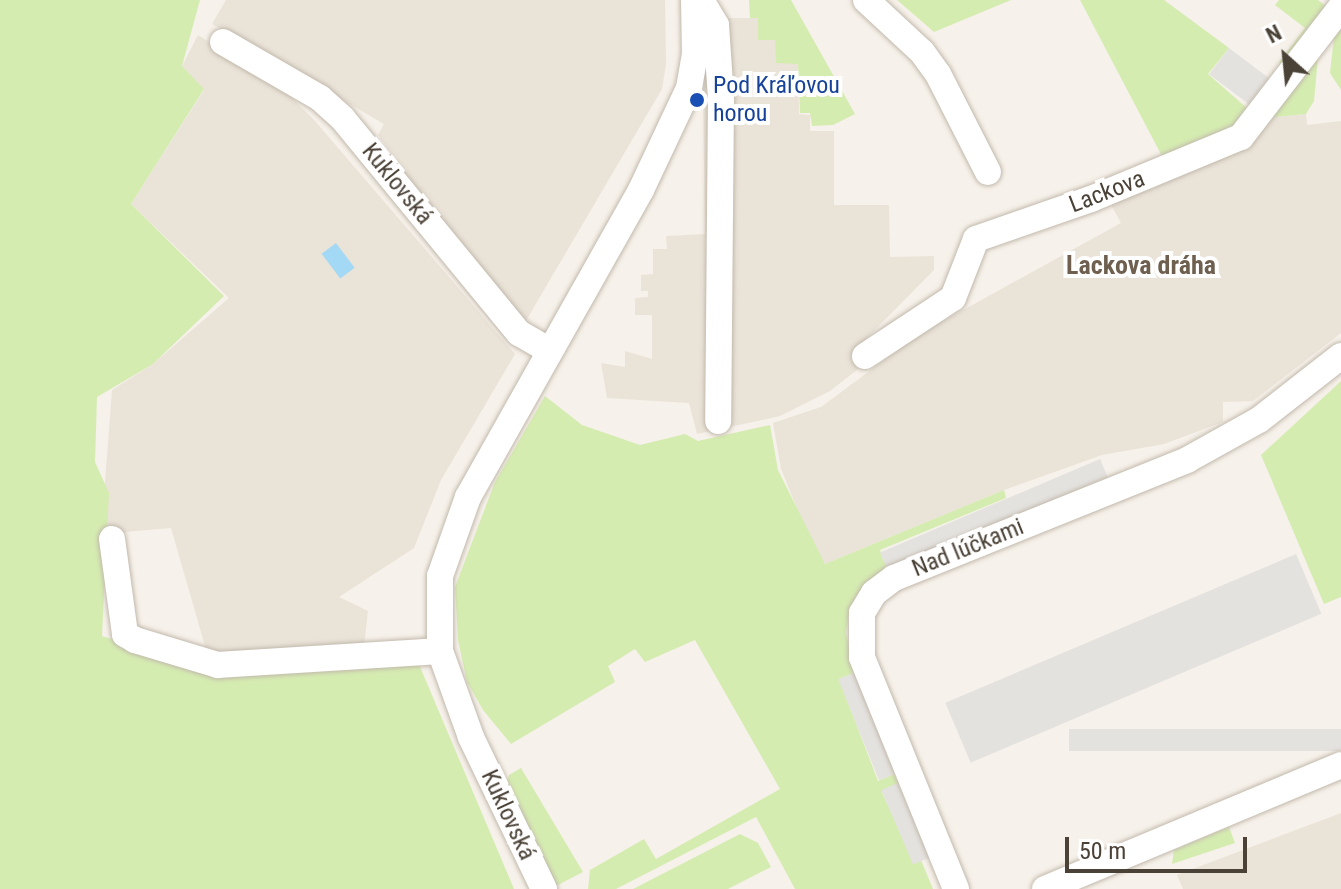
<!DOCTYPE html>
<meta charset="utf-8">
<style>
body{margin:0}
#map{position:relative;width:1341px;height:889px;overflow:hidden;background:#f6f1ea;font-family:"Roboto Condensed",sans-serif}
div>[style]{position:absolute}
.residential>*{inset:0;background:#eae3d8}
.green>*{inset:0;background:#d5ecb1}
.parking>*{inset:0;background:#e4e2df;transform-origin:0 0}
.water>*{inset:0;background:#a4d9f5;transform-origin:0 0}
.roads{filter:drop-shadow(0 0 2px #c2b9ac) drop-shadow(0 0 2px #c2b9ac)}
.minor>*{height:26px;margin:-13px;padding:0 13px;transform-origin:13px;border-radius:13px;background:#fff}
.dots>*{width:22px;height:22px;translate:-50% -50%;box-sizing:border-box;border:4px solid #fff;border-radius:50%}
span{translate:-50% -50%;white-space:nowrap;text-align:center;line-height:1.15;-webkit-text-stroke:8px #fff;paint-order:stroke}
.transit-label{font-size:24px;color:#164399}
.left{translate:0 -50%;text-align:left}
.street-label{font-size:24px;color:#4b4237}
.neighbourhood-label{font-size:26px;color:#6e5f4e;font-weight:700}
.north{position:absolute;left:1245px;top:16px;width:80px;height:80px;-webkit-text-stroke:6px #fff;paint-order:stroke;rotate:333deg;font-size:22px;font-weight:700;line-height:32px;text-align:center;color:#4b4237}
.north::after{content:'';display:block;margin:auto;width:28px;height:36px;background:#4b4237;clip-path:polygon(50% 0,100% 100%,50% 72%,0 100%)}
.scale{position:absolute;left:1065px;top:837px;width:182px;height:36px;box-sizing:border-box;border:4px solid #4b4237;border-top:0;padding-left:10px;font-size:24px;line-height:28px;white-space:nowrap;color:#4b4237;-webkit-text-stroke:6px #fff;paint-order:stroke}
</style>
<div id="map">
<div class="residential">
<i style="clip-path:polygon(226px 0,665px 0,666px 64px,662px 89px,524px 324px,392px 165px,396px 159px,378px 135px,384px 124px,212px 24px)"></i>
<i style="clip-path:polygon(727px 18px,758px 18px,798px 64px,799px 114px,810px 115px,810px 131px,834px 131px,834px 205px,889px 205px,890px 257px,934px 256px,934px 270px,853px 352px,862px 366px,830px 391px,780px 416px,697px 434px,689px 403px,607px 398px,601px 363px,625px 367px,625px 351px,652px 359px,652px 315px,635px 315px,635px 298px,648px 297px,648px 291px,641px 291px,641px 275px,653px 274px,653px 249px,667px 249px,666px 236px,705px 234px,703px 89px,709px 67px,728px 65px)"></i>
<i style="clip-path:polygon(198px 35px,281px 87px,315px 121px,515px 354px,441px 480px,414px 548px,339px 597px,368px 611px,364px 646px,207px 653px,171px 528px,101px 534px,112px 390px,153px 364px,229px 298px,131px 204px,204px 90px,182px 66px)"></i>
<i style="clip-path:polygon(1306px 114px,1307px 125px,1341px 121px,1341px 333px,1253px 401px,1223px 402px,1223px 422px,1164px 444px,1102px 455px,1004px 490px,825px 564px,816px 555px,781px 469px,773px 423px,821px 407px,918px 335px,1121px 223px,1108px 199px,1266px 118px)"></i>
<i style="clip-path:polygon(1341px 813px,1341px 889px,1183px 889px,1177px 875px)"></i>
</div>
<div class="green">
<i style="clip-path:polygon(0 0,200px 0,182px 66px,204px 89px,131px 204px,224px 296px,153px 364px,97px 397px,95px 462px,109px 493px,102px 636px,216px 673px,418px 662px,514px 889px,0 889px)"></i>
<i style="clip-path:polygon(749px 0,791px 0,855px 114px,833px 125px,812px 126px,810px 113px,800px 113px,798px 64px,776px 63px,775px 40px,758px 40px,758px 18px,750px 18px)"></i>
<i style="clip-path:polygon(897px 0,1011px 0,934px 32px)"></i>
<i style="clip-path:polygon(1080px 0,1164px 0,1229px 48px,1208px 74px,1248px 109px,1243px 122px,1164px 160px)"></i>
<i style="clip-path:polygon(1279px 0,1318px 0,1331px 10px,1282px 65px,1279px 62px,1305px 28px,1275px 5px)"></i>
<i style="clip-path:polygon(1335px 27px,1341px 27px,1341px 90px,1330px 73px)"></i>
<i style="clip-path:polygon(1319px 47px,1314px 101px,1306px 114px,1266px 118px)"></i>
<i style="clip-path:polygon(1341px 381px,1341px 597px,1324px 604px,1261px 455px)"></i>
<i style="clip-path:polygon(545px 396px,582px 425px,640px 445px,685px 434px,698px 441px,770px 425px,778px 470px,825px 564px,1004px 490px,1006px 498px,880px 550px,887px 567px,856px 596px,849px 612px,846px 633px,854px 673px,839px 679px,878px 781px,894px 774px,898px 783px,882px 792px,914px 863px,921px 860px,933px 889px,795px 889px,756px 817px,616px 889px,588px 889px,590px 870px,644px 839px,656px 859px,780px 789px,695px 640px,645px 662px,635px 649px,608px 666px,615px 682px,511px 744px,483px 710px,467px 682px,458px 640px,455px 587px,495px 482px)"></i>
<i style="clip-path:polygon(521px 768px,583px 872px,556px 886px,506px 785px,509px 775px)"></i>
<i style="clip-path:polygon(1229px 827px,1235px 843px,1172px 864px,1174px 850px)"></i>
<i style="clip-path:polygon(740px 834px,758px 843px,771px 867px,728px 889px,633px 889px)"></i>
</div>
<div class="parking">
<i style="left:1229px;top:48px;width:54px;height:33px;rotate:37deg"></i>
<i style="left:1100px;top:459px;width:21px;height:239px;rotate:67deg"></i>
<i style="left:1296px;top:554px;width:65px;height:381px;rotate:67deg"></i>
<i style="left:854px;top:673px;width:109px;height:17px;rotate:68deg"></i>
<i style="left:1341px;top:729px;width:22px;height:272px;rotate:90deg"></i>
<i style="left:898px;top:783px;width:81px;height:18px;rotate:67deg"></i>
</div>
<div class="water">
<i style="left:336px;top:243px;width:31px;height:18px;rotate:53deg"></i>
</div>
<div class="roads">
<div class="minor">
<i style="left:701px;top:0;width:29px;rotate:59deg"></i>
<i style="left:716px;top:25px;width:73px;rotate:86.1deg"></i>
<i style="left:721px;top:98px;width:323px;rotate:90.5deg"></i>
<i style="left:866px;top:0;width:76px;rotate:42.9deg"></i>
<i style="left:922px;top:52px;width:27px;rotate:54deg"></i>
<i style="left:938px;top:74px;width:110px;rotate:63deg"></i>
<i style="left:223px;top:42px;width:112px;rotate:30deg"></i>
<i style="left:320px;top:98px;width:31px;rotate:42deg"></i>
<i style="left:343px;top:119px;width:277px;rotate:50.6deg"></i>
<i style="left:519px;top:333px;width:34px;rotate:30deg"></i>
<i style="left:865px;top:356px;width:105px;rotate:-33.4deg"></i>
<i style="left:953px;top:298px;width:63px;rotate:-68.7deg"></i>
<i style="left:976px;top:239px;width:122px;rotate:-19.2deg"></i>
<i style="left:1091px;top:199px;width:162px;rotate:-22.5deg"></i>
<i style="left:1241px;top:137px;width:164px;rotate:-52.4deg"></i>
<i style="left:112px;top:539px;width:96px;rotate:82.2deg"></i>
<i style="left:125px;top:634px;width:12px;rotate:31deg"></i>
<i style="left:135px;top:640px;width:87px;rotate:16.8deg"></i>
<i style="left:218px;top:665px;width:222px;rotate:-3.6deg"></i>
<i style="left:544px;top:889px;width:169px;rotate:-115.7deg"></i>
<i style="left:471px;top:737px;width:91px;rotate:-109.8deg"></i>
<i style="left:440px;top:651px;width:75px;rotate:-90deg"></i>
<i style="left:440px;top:576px;width:84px;rotate:-70.5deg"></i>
<i style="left:468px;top:497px;width:352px;rotate:-60.6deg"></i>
<i style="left:641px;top:190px;width:113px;rotate:-64.8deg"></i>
<i style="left:689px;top:88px;width:34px;rotate:-80deg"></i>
<i style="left:695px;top:55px;width:55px;rotate:-91deg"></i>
<i style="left:956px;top:889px;width:250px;rotate:-112.1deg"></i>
<i style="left:862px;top:657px;width:44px;rotate:-90deg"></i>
<i style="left:862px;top:613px;width:23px;rotate:-59deg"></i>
<i style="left:874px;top:593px;width:25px;rotate:-37deg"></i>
<i style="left:894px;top:578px;width:316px;rotate:-21.9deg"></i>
<i style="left:1187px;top:460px;width:82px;rotate:-29.1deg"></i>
<i style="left:1259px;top:420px;width:104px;rotate:-38deg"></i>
<i style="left:1045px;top:889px;width:321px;rotate:-22.7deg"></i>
</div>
</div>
<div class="dots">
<i style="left:697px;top:100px;background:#1a4fb4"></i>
</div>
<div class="transit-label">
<span class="left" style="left:713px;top:100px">Pod Kráľovou<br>horou</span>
</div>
<div class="street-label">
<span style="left:397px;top:184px;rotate:51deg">Kuklovská</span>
<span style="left:1107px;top:192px;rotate:-21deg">Lackova</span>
<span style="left:968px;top:548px;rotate:-22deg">Nad lúčkami</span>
<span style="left:508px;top:815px;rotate:65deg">Kuklovská</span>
</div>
<div class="neighbourhood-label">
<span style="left:1141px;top:266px">Lackova dráha</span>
</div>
<div class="north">N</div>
<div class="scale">50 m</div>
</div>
